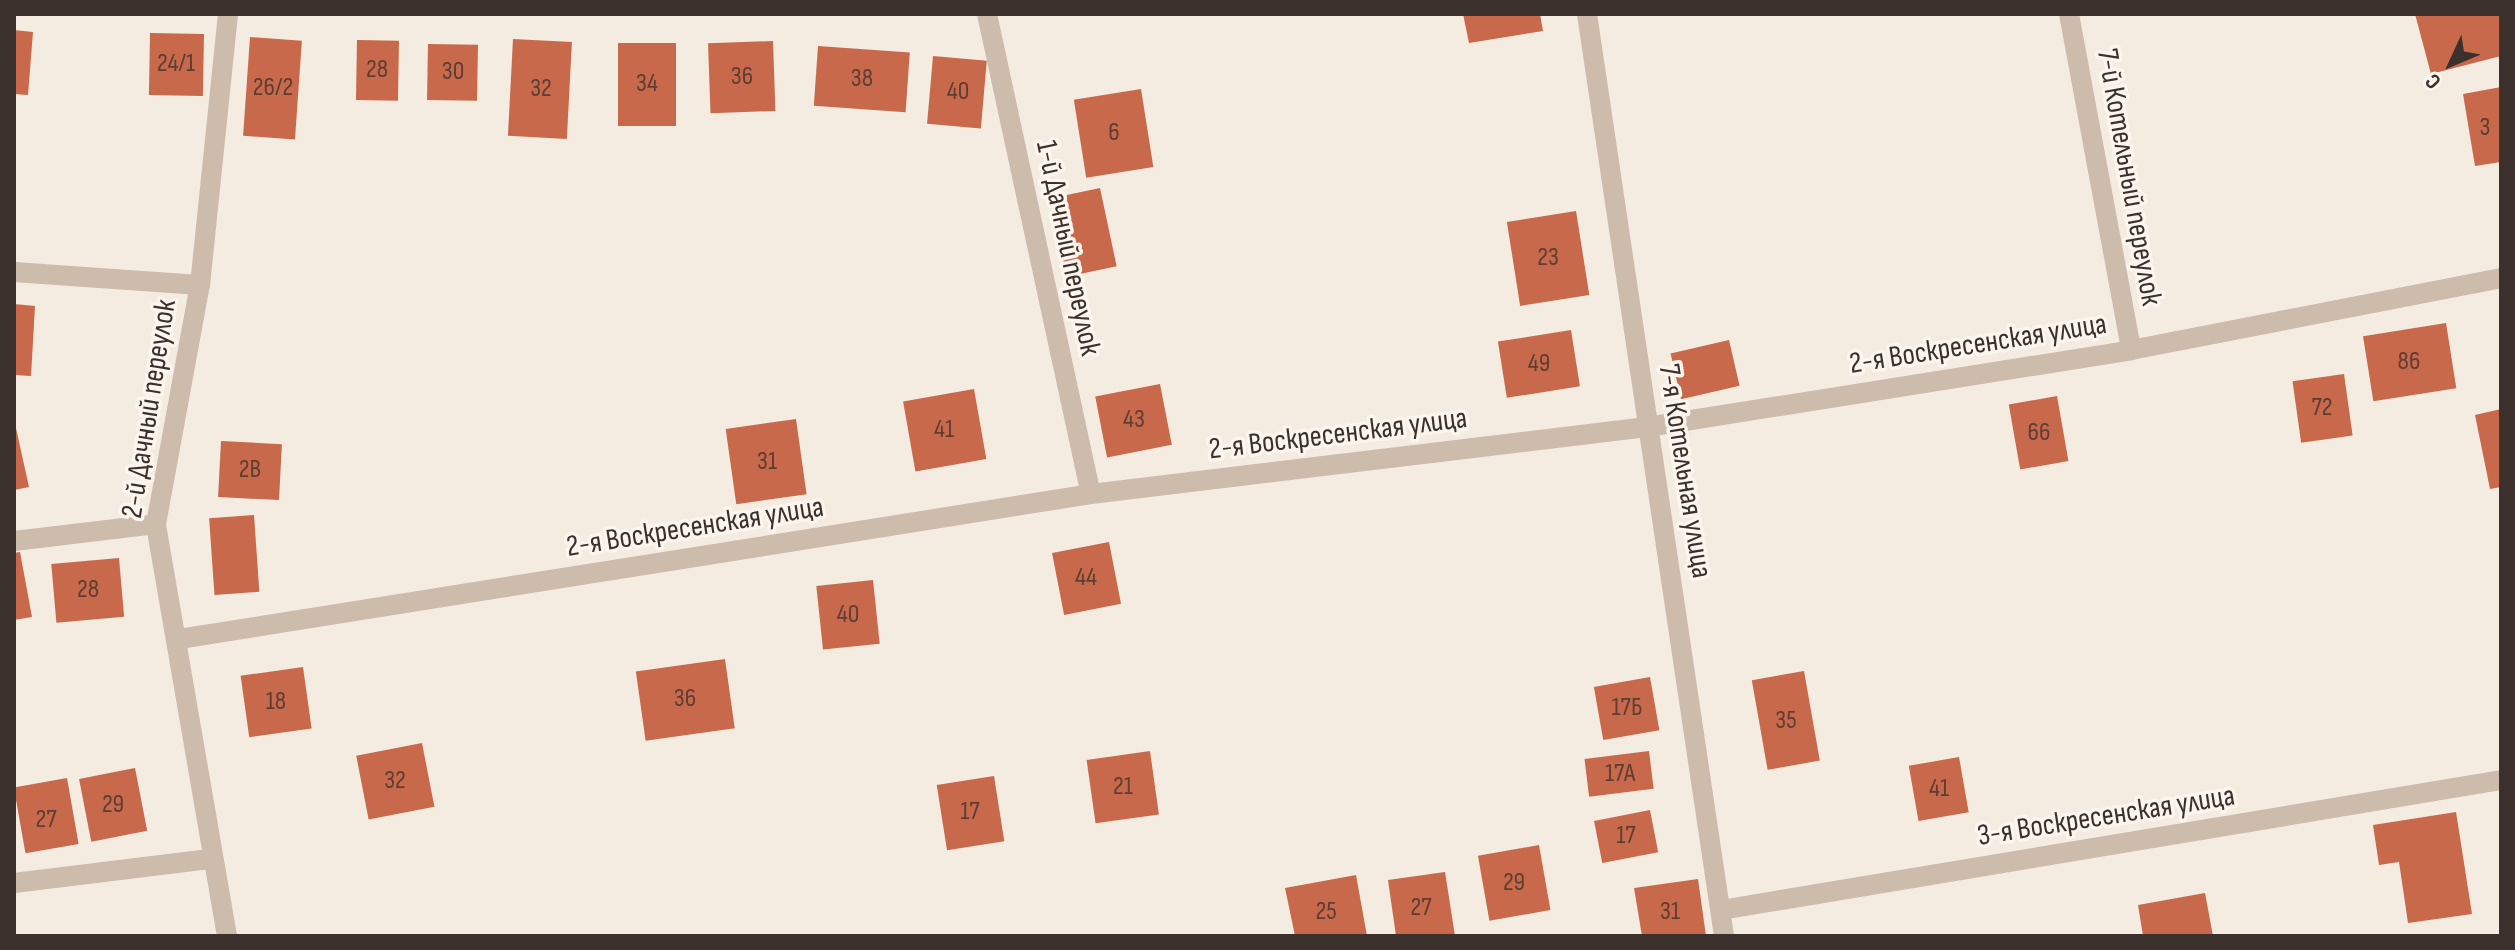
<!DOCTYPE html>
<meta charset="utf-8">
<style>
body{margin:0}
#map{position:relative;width:2515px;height:950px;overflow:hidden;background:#f4ebe1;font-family:"Sofia Sans Condensed",sans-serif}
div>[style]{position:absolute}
.building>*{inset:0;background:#c8694b;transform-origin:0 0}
.minor>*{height:20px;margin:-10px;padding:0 10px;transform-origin:10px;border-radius:10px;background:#cdbbac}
span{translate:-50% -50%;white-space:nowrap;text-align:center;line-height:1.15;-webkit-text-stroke:7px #fbf5ee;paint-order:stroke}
.number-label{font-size:26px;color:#5e3e33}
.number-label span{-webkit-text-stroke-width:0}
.street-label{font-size:30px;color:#3b302b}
.frame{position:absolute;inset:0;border:16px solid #3b302b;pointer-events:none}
.north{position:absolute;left:2411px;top:24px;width:80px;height:80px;-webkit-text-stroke:6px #fbf5ee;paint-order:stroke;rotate:226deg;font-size:22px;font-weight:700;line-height:32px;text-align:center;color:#3b302b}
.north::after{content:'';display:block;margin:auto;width:28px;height:36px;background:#3b302b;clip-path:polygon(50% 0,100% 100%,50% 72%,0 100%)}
</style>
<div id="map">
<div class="building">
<i style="clip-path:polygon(1463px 14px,1540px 14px,1543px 31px,1469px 43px)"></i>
<i style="clip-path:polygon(2415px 14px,2501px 14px,2501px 56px,2431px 74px)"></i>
<i style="clip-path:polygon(14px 30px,33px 32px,28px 95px,14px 94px)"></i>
<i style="left:150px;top:33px;width:54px;height:62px;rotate:1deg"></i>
<i style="left:250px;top:37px;width:52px;height:99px;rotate:4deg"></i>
<i style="left:513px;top:39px;width:59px;height:97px;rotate:3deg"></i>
<i style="left:357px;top:40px;width:42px;height:60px;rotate:1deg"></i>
<i style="left:773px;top:41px;width:70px;height:65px;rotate:88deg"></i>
<i style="left:618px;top:43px;width:58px;height:83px"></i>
<i style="left:428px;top:44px;width:50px;height:56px;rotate:1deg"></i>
<i style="left:818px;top:46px;width:92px;height:60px;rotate:4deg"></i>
<i style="left:933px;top:56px;width:54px;height:68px;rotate:5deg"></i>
<i style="clip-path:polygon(2501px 87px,2501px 162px,2475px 166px,2463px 94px)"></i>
<i style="left:1141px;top:89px;width:79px;height:68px;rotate:81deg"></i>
<i style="left:1100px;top:188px;width:80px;height:51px;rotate:78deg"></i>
<i style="left:1576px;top:211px;width:85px;height:70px;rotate:81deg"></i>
<i style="clip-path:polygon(14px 304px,35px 306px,31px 376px,14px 375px)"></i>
<i style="left:2446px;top:323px;width:66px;height:84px;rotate:81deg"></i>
<i style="left:1571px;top:330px;width:57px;height:74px;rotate:81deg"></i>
<i style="left:1729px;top:340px;width:47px;height:60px;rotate:77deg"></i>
<i style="left:2344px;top:374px;width:62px;height:52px;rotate:82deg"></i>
<i style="left:1160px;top:384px;width:62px;height:66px;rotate:79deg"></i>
<i style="left:974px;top:389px;width:71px;height:72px;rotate:80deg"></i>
<i style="left:2057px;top:396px;width:66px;height:49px;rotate:80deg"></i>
<i style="clip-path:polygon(2501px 409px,2501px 487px,2490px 489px,2475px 415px)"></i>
<i style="clip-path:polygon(14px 419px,29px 487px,14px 490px)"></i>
<i style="left:796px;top:419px;width:76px;height:71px;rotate:82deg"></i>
<i style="left:221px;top:441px;width:61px;height:56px;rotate:3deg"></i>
<i style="left:254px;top:515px;width:77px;height:45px;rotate:86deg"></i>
<i style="left:1109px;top:542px;width:63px;height:58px;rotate:79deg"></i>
<i style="clip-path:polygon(20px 552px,32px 617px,14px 620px,14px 553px)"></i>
<i style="left:119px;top:558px;width:59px;height:68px;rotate:85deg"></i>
<i style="left:873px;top:580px;width:64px;height:57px;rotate:84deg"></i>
<i style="left:725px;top:659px;width:70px;height:90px;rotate:82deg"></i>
<i style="left:303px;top:667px;width:62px;height:63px;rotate:82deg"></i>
<i style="left:1804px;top:671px;width:91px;height:53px;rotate:80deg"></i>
<i style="left:1650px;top:677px;width:54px;height:57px;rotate:80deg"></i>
<i style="left:422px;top:743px;width:65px;height:67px;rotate:79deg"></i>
<i style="left:1150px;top:751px;width:64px;height:64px;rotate:82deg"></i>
<i style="left:1649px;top:751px;width:38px;height:65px;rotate:83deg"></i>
<i style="left:1959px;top:757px;width:56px;height:51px;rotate:80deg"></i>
<i style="left:135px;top:768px;width:64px;height:57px;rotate:79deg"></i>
<i style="left:994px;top:776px;width:66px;height:58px;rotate:81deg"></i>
<i style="left:67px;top:778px;width:67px;height:54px;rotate:80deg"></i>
<i style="left:1650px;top:810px;width:43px;height:57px;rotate:79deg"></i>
<i style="clip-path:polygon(2456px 812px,2472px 914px,2408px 923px,2399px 862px,2379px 865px,2373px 825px)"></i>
<i style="left:1539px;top:845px;width:66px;height:62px;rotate:80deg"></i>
<i style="clip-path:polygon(1445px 872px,1455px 936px,1396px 936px,1388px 880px)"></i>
<i style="clip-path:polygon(1356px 875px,1367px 936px,1295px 936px,1285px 888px)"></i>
<i style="clip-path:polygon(1698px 879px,1706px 936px,1642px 936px,1634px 888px)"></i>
<i style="clip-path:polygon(2205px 893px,2213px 936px,2143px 936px,2138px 905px)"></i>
</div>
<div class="minor">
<i style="left:987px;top:14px;width:491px;rotate:77.8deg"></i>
<i style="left:1587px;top:14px;width:932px;rotate:81.55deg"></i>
<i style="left:2069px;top:14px;width:342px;rotate:79.5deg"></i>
<i style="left:14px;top:272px;width:186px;rotate:4deg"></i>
<i style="left:14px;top:541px;width:143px;rotate:-6.8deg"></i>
<i style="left:179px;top:639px;width:923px;rotate:-9.03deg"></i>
<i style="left:1091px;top:494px;width:560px;rotate:-6.87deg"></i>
<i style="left:1647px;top:427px;width:490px;rotate:-9deg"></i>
<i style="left:2131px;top:350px;width:377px;rotate:-11deg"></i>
<i style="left:14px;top:883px;width:197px;rotate:-7deg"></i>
<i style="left:1721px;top:910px;width:791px;rotate:-9.46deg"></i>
<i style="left:227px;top:936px;width:418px;rotate:-99.8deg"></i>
<i style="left:156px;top:524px;width:243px;rotate:-79.6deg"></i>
<i style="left:200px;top:285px;width:272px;rotate:-84.1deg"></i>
</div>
<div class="number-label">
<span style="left:176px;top:64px">24/1</span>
<span style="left:377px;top:70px">28</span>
<span style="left:453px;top:72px">30</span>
<span style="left:742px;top:77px">36</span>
<span style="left:862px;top:79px">38</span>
<span style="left:647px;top:84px">34</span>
<span style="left:273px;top:88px">26/2</span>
<span style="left:541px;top:89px">32</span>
<span style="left:958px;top:92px">40</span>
<span style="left:2485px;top:128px">3</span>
<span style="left:1114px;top:133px">6</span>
<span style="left:1548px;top:258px">23</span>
<span style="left:2409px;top:362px">86</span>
<span style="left:1539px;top:364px">49</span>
<span style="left:2322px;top:408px">72</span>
<span style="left:1134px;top:420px">43</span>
<span style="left:944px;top:430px">41</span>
<span style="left:2039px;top:433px">66</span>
<span style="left:767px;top:462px">31</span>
<span style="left:250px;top:470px">2В</span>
<span style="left:1086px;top:578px">44</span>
<span style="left:88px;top:590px">28</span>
<span style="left:848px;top:615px">40</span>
<span style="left:685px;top:699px">36</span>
<span style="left:276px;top:702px">18</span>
<span style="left:1627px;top:708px">17Б</span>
<span style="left:1786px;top:721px">35</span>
<span style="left:1620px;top:774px">17А</span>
<span style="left:395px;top:781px">32</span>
<span style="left:1123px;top:787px">21</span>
<span style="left:1939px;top:789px">41</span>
<span style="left:113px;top:805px">29</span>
<span style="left:970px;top:812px">17</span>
<span style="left:46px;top:820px">27</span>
<span style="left:1626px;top:836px">17</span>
<span style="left:1514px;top:883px">29</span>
<span style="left:1421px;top:908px">27</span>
<span style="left:1326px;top:912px">25</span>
<span style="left:1670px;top:912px">31</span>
</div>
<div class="street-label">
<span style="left:2129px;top:177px;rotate:80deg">7-й Котельный переулок</span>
<span style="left:1068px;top:248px;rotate:78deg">1-й Дачный переулок</span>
<span style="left:1978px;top:344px;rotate:-9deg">2-я Воскресенская улица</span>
<span style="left:149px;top:409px;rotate:-81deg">2-й Дачный переулок</span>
<span style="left:1338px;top:434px;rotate:-7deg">2-я Воскресенская улица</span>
<span style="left:1685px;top:471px;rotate:81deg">7-я Котельная улица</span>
<span style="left:695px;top:527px;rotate:-9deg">2-я Воскресенская улица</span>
<span style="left:2106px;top:816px;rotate:-9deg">3-я Воскресенская улица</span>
</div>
<div class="frame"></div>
<div class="north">С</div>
</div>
